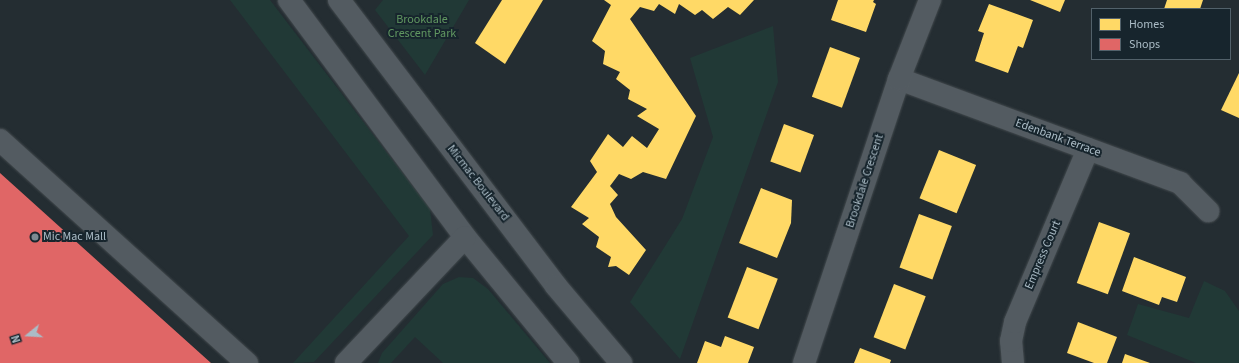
<!DOCTYPE html>
<style>
body{margin:0}
#map{position:relative;width:1239px;height:363px;overflow:hidden;background:#242d32;font-family:"Source Sans 3",sans-serif}
div>[style]{position:absolute}
.green>*{inset:0;background:#213936}
.homes>*{inset:0;background:#ffd966;transform-origin:0 0}
.shops>*{inset:0;background:#e06666}
.roads{filter:drop-shadow(0 0 1px #42494d) drop-shadow(0 0 1px #42494d)}
.minor>*{height:22px;margin:-11px;padding:0 11px;transform-origin:11px;border-radius:11px;background:#535b61}
.dots>*{width:11px;height:11px;translate:-50% -50%;box-sizing:border-box;border:2px solid #17252d;border-radius:50%}
span{translate:-50% -50%;white-space:nowrap;text-align:center;line-height:1.15;-webkit-text-stroke:4px #17252d;paint-order:stroke}
.park-label{font-size:12px;color:#619861}
.street-label{font-size:12px;color:#abbcc6}
.poi-label{font-size:12px;color:#abbcc6}
.left{translate:0 -50%;text-align:left}
.legend{position:absolute;left:1091px;top:8px;width:140px;height:52px;box-sizing:border-box;background:#17252d;border:1px solid #52616a;margin:0;padding:5px 7px;list-style:none;font-size:12px;color:#abbcc6}
.legend li{display:flex;align-items:center;gap:8px;height:20px}
.legend b{width:20px;border:1px solid #52616a}
.north{position:absolute;left:8px;top:315px;width:40px;height:40px;-webkit-text-stroke:3px #17252d;paint-order:stroke;rotate:252deg;font-size:11px;font-weight:700;line-height:16px;text-align:center;color:#abbcc6}
.north::after{content:'';display:block;margin:auto;width:14px;height:18px;background:#abbcc6;clip-path:polygon(50% 0,100% 100%,50% 72%,0 100%)}
</style>
<div id="map">
<div class="green">
<i style="clip-path:polygon(230px 0,270px 0,430px 209px,433px 235px,314px 362px,293px 363px,409px 236px)"></i>
<i style="clip-path:polygon(383px 0,469px 0,425px 75px,375px 10px)"></i>
<i style="clip-path:polygon(773px 26px,778px 82px,680px 359px,630px 302px,682px 219px,713px 137px,690px 58px)"></i>
<i style="clip-path:polygon(459px 277px,473px 278px,488px 289px,550px 363px,443px 363px,415px 337px,391px 363px,378px 363px,382px 353px,443px 284px)"></i>
<i style="clip-path:polygon(1204px 281px,1225px 291px,1239px 311px,1239px 363px,1196px 363px,1127px 335px,1138px 304px,1189px 318px)"></i>
</div>
<div class="homes">
<i style="clip-path:polygon(502px 0,543px 0,505px 64px,475px 43px)"></i>
<i style="clip-path:polygon(604px 0,754px 0,740px 15px,728px 7px,713px 19px,702px 10px,695px 15px,679px 4px,675px 14px,659px 4px,654px 11px,640px 7px,630px 19px,696px 116px,666px 179px,643px 172px,631px 179px,619px 174px,610px 186px,618px 195px,610px 204px,616px 217px,646px 250px,629px 275px,616px 266px,608px 267px,611px 257px,596px 247px,599px 237px,582px 224px,589px 218px,571px 207px,597px 172px,590px 161px,608px 134px,623px 147px,632px 136px,647px 148px,659px 129px,637px 116px,647px 109px,628px 99px,630px 90px,616px 79px,620px 72px,603px 64px,605px 51px,592px 41px,611px 5px)"></i>
<i style="clip-path:polygon(838px 0,874px 0,873px 2px,876px 4px,866px 32px,831px 20px)"></i>
<i style="clip-path:polygon(1030px 0,1065px 0,1060px 12px)"></i>
<i style="clip-path:polygon(1167px 0,1203px 0,1200px 9px,1164px 9px)"></i>
<i style="clip-path:polygon(989px 4px,1033px 20px,1023px 48px,1018px 46px,1008px 73px,975px 61px,984px 33px,978px 31px)"></i>
<i style="left:830px;top:47px;width:32px;height:53px;rotate:20deg"></i>
<i style="clip-path:polygon(1239px 73px,1239px 118px,1221px 110px)"></i>
<i style="left:784px;top:124px;width:32px;height:40px;rotate:20deg"></i>
<i style="left:939px;top:150px;width:40px;height:52px;rotate:22deg"></i>
<i style="clip-path:polygon(761px 188px,792px 200px,791px 223px,777px 258px,739px 243px)"></i>
<i style="left:919px;top:214px;width:35px;height:57px;rotate:20deg"></i>
<i style="left:1099px;top:222px;width:33px;height:65px;rotate:20deg"></i>
<i style="clip-path:polygon(1134px 257px,1186px 277px,1177px 302px,1162px 297px,1159px 305px,1122px 291px)"></i>
<i style="left:747px;top:267px;width:33px;height:54px;rotate:21deg"></i>
<i style="left:894px;top:284px;width:34px;height:57px;rotate:21deg"></i>
<i style="clip-path:polygon(1078px 322px,1117px 337px,1107px 363px,1094px 363px,1067px 353px)"></i>
<i style="clip-path:polygon(725px 336px,754px 347px,748px 363px,697px 363px,705px 341px,721px 347px)"></i>
<i style="clip-path:polygon(860px 348px,891px 360px,890px 363px,854px 363px)"></i>
<i style="clip-path:polygon(1125px 354px,1150px 363px,1122px 363px)"></i>
</div>
<div class="shops">
<i style="clip-path:polygon(0 173px,142px 301px,211px 363px,0 363px)"></i>
</div>
<div class="roads">
<div class="minor">
<i style="left:289px;top:0;width:295px;rotate:53.4deg"></i>
<i style="left:465px;top:237px;width:163px;rotate:50.7deg"></i>
<i style="left:339px;top:0;width:359px;rotate:52.8deg"></i>
<i style="left:556px;top:286px;width:101px;rotate:49.8deg"></i>
<i style="left:899px;top:79px;width:300px;rotate:20.3deg"></i>
<i style="left:1180px;top:183px;width:40px;rotate:45deg"></i>
<i style="left:0;top:140px;width:333px;rotate:42.1deg"></i>
<i style="left:346px;top:363px;width:173px;rotate:-46.6deg"></i>
<i style="left:804px;top:363px;width:299px;rotate:-71.5deg"></i>
<i style="left:899px;top:79px;width:85px;rotate:-68.6deg"></i>
<i style="left:1013px;top:363px;width:22px;rotate:-95deg"></i>
<i style="left:1011px;top:341px;width:19px;rotate:-78deg"></i>
<i style="left:1015px;top:322px;width:188px;rotate:-67.1deg"></i>
</div>
</div>
<div class="dots">
<i style="left:35px;top:237px;background:#7c8a92"></i>
</div>
<div class="park-label">
<span style="left:422px;top:27px">Brookdale<br>Crescent Park</span>
</div>
<div class="street-label">
<span style="left:1058px;top:138px;rotate:20deg">Edenbank Terrace</span>
<span style="left:865px;top:181px;rotate:-72deg">Brookdale Crescent</span>
<span style="left:478px;top:183px;rotate:52deg">Micmac Boulevard</span>
<span style="left:1043px;top:255px;rotate:-67deg">Empress Court</span>
</div>
<div class="poi-label">
<span class="left" style="left:43px;top:237px">Mic Mac Mall</span>
</div>
<ul class="legend">
<li><b style="height:11px;background:#ffd966"></b>Homes</li>
<li><b style="height:11px;background:#e06666"></b>Shops</li>
</ul>
<div class="north">N</div>
</div>
